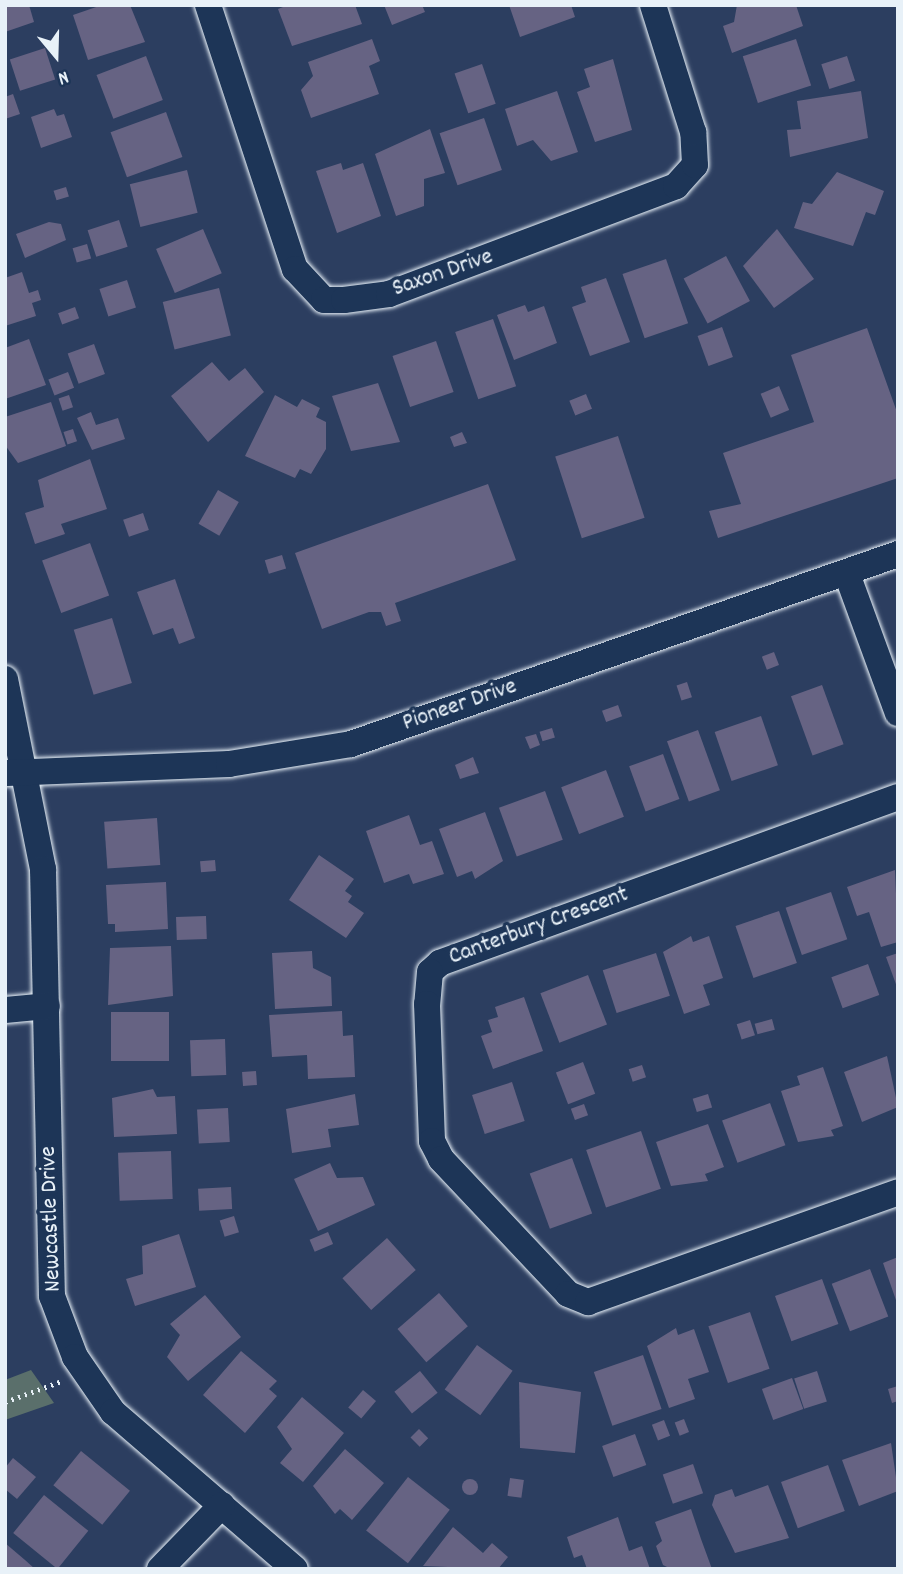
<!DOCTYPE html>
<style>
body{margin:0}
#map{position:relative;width:903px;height:1574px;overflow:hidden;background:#2c3e60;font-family:Dekko,sans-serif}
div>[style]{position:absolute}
.green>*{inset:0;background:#5a6f6b}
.building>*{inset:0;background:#666383;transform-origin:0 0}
.round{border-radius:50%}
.path>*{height:4.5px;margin-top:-2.25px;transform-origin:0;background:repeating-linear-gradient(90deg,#e8f1f8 0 2px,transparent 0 7px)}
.roads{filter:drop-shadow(0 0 2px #e8f1f8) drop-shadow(0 0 2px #e8f1f8)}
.minor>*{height:26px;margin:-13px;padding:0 13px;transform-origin:13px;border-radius:13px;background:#1d3557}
span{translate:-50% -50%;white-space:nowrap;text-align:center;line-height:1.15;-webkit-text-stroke:7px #1d3557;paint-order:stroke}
.street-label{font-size:24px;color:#e8f1f8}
.frame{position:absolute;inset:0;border:7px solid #e8f1f8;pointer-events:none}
.north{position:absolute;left:21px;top:21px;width:70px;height:70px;-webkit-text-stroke:5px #1d3557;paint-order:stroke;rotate:161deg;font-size:19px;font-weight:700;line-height:28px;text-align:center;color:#e8f1f8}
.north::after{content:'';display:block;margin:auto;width:24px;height:32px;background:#e8f1f8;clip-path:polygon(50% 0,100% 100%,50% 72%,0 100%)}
</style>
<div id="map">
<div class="green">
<i style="clip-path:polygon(31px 1370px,54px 1403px,5px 1420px,5px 1380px)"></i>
</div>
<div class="building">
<i style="clip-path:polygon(5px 5px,29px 5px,34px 22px,5px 32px)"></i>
<i style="clip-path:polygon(102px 5px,130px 5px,145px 42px,88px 60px,73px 15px)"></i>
<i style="clip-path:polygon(288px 5px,355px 5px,362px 24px,292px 46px,278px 9px)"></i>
<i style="clip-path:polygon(384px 5px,422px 5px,425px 12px,392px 25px)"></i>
<i style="clip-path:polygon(509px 5px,571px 5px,575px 17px,520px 37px)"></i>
<i style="clip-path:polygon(737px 5px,796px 5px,803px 26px,732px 53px,723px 26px,734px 22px)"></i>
<i style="clip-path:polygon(372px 39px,380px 61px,369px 66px,379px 94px,311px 118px,301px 90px,313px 76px,308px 62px)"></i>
<i style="left:796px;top:39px;width:49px;height:56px;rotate:72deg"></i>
<i style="left:45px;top:48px;width:33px;height:37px;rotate:72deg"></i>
<i style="left:146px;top:56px;width:47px;height:53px;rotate:69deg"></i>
<i style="left:847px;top:56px;width:26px;height:27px;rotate:72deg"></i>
<i style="clip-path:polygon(613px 59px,632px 130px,595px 142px,577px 92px,590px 87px,584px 69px)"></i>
<i style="left:482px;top:64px;width:42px;height:29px;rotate:71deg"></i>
<i style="clip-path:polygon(557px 91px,578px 152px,551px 161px,533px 140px,517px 146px,505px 109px)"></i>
<i style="clip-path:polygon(861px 91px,868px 138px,790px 157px,787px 130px,801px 129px,797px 101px)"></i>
<i style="clip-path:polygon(13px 94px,20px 114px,5px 119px,5px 97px)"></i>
<i style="clip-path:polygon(54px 109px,57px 116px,64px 114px,72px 137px,41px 148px,31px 117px)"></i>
<i style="left:166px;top:112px;width:48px;height:59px;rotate:70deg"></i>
<i style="left:484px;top:118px;width:55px;height:47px;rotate:71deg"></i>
<i style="clip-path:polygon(430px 129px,445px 173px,424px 179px,424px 206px,396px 216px,375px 154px)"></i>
<i style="clip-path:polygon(341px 163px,343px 170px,363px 163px,381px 216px,337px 233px,316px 171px)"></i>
<i style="left:187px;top:170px;width:44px;height:59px;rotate:76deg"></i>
<i style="clip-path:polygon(837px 172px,884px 191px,875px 215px,866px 212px,853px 246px,794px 228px,803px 202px,812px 204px)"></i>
<i style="left:66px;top:187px;width:10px;height:13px;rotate:73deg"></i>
<i style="left:119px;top:220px;width:28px;height:33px;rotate:72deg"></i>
<i style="clip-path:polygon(49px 222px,61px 224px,66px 240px,25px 258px,16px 234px)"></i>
<i style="left:203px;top:229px;width:48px;height:51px;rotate:67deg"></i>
<i style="clip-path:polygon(777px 229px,814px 279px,774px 308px,743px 266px)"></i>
<i style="left:87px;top:244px;width:15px;height:15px;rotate:74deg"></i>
<i style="left:726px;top:256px;width:51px;height:48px;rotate:62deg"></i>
<i style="left:666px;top:259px;width:68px;height:46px;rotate:71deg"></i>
<i style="clip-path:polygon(22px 272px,29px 293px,38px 290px,41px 300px,32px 303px,36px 316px,5px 326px,5px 278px)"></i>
<i style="clip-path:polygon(606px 278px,630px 342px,590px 356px,572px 307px,586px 302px,581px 287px)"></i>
<i style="left:127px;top:280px;width:29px;height:29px;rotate:72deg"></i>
<i style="left:219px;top:288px;width:49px;height:58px;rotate:76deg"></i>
<i style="clip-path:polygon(525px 305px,528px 312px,544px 306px,557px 343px,514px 360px,497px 315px)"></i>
<i style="left:75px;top:307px;width:12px;height:18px;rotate:70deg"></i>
<i style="left:493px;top:319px;width:71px;height:40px;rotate:71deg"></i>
<i style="left:722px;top:327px;width:32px;height:26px;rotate:70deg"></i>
<i style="clip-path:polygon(867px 328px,898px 415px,898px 478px,718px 538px,709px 511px,741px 504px,723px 453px,814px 422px,791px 355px)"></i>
<i style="clip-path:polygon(29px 339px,46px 385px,5px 399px,5px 348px)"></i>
<i style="left:436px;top:341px;width:54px;height:46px;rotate:71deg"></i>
<i style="left:94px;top:344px;width:32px;height:28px;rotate:70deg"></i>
<i style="clip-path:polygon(212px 362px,229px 381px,245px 368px,264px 392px,208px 442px,171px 396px)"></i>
<i style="left:68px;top:372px;width:17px;height:21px;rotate:69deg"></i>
<i style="clip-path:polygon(378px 383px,400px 442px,351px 451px,332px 396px)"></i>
<i style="left:779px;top:386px;width:26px;height:20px;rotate:67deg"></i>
<i style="left:586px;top:394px;width:16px;height:18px;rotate:68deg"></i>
<i style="left:69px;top:395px;width:13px;height:11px;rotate:72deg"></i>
<i style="clip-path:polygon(275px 395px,297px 407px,302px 399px,320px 408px,316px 417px,326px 422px,326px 449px,311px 474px,300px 469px,295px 478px,245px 456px)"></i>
<i style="clip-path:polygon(51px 402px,66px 446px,18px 463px,5px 445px,5px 417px)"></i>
<i style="clip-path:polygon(91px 412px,96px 425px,118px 418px,125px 439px,92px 450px,77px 418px)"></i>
<i style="left:73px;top:429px;width:13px;height:10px;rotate:72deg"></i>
<i style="clip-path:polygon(462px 432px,467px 443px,454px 447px,450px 437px)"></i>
<i style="left:618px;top:436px;width:86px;height:66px;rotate:72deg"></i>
<i style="clip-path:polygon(90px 459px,107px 509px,61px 524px,65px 534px,35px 544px,25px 513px,44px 507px,38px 480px)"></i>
<i style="clip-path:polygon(488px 484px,516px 560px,395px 603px,401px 621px,386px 626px,381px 612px,369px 612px,322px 629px,295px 553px)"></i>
<i style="left:218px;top:490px;width:24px;height:39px;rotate:30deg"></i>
<i style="left:143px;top:513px;width:18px;height:21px;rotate:71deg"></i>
<i style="left:90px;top:543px;width:56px;height:51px;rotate:70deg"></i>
<i style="left:282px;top:555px;width:14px;height:18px;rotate:73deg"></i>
<i style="clip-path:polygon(175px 579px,195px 638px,179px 644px,173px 628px,153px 635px,137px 592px)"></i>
<i style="left:112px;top:618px;width:68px;height:40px;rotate:73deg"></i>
<i style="left:774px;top:652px;width:14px;height:13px;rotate:69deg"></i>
<i style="left:687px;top:682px;width:16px;height:11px;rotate:72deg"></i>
<i style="left:822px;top:685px;width:63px;height:33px;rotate:70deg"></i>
<i style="left:618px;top:705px;width:12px;height:17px;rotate:70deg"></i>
<i style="left:761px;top:716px;width:52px;height:49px;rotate:71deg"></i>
<i style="left:552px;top:728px;width:10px;height:13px;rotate:73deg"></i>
<i style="left:698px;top:730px;width:64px;height:33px;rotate:70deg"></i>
<i style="clip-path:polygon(536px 734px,540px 745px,530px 749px,525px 737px)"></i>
<i style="left:663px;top:754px;width:48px;height:36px;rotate:70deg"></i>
<i style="clip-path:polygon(473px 757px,479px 773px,460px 779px,455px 765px)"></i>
<i style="left:606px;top:770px;width:50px;height:48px;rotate:69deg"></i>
<i style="left:545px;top:791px;width:52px;height:49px;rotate:70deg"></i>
<i style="clip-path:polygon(485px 812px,503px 861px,475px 879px,472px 871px,457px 877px,439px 829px)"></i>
<i style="clip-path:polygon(409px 815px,420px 845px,432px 841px,444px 874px,413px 884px,409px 874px,384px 883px,366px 831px)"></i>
<i style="left:157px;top:818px;width:47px;height:53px;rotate:86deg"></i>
<i style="clip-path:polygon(319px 855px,354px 879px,345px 891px,352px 896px,348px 902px,364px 913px,346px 938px,289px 900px)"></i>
<i style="left:215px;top:860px;width:11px;height:15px;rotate:85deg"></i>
<i style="clip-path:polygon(895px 870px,898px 942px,881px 947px,869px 912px,857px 916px,847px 887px)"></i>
<i style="clip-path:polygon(166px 882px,168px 929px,115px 932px,115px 924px,108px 924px,106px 885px)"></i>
<i style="left:831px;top:892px;width:50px;height:48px;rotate:71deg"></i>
<i style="left:779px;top:911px;width:55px;height:46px;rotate:71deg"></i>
<i style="left:206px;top:916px;width:23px;height:30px;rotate:88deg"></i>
<i style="clip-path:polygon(691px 936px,693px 942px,709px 936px,723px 978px,703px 985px,710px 1005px,684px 1014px,663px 952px)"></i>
<i style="clip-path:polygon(171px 946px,173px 996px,108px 1005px,110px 948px)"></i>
<i style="clip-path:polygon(312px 951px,313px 968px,331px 977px,332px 1006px,275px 1009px,272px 953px)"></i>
<i style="left:656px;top:953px;width:45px;height:56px;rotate:72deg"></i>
<i style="clip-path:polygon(898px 953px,898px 987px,897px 987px,886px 957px)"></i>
<i style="left:868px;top:964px;width:33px;height:39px;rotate:70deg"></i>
<i style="left:588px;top:975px;width:53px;height:51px;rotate:69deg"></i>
<i style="clip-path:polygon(524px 997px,543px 1051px,493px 1069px,481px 1036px,492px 1032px,488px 1020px,498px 1017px,495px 1007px)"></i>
<i style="clip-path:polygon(342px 1011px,343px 1036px,353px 1035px,355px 1077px,308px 1079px,307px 1055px,272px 1057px,269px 1015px)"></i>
<i style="left:169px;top:1012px;width:49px;height:58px;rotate:90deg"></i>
<i style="left:772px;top:1019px;width:11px;height:18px;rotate:75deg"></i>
<i style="left:750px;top:1020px;width:16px;height:14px;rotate:72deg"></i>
<i style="left:225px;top:1039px;width:36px;height:35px;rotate:88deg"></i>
<i style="clip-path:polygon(887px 1056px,898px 1107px,862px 1122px,844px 1072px)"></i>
<i style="left:583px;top:1062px;width:34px;height:29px;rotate:69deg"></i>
<i style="left:642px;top:1065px;width:13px;height:14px;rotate:72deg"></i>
<i style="clip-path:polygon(823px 1067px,843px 1126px,831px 1130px,834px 1136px,798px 1142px,781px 1091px,800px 1085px,797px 1076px)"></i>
<i style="left:256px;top:1071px;width:14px;height:14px;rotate:86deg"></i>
<i style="left:512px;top:1082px;width:41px;height:42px;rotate:72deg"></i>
<i style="clip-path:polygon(153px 1089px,157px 1097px,175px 1096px,177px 1134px,114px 1137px,112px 1098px)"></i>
<i style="clip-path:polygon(355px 1094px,359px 1125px,328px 1129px,331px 1147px,292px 1153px,286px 1109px)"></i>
<i style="left:708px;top:1094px;width:14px;height:16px;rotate:73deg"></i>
<i style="left:770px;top:1103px;width:45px;height:51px;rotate:70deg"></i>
<i style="left:584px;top:1104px;width:12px;height:14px;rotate:70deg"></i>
<i style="left:228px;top:1108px;width:34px;height:31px;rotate:87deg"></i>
<i style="clip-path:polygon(708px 1124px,724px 1167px,705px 1174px,708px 1181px,671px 1186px,656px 1142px)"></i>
<i style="left:641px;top:1131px;width:61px;height:58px;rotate:71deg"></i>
<i style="left:171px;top:1151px;width:48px;height:53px;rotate:88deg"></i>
<i style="left:572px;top:1158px;width:59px;height:45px;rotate:70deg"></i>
<i style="clip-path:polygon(330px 1163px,337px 1178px,363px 1177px,375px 1205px,318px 1231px,294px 1179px)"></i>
<i style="left:231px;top:1187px;width:22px;height:33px;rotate:87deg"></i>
<i style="left:234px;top:1216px;width:17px;height:15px;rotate:73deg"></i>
<i style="left:328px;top:1232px;width:13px;height:20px;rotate:67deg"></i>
<i style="clip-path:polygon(179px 1234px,196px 1287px,135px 1306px,126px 1279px,143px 1274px,142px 1246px)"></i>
<i style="left:387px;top:1238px;width:43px;height:60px;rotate:48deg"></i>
<i style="clip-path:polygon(898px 1257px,898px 1303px,897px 1303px,883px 1263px)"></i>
<i style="left:870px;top:1269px;width:51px;height:41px;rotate:69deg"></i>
<i style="left:822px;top:1279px;width:48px;height:50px;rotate:70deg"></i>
<i style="left:439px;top:1293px;width:44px;height:55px;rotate:49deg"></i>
<i style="clip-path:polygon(205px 1295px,241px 1337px,188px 1381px,167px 1357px,180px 1335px,170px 1324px)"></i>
<i style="left:750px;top:1312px;width:60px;height:44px;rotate:71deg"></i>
<i style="clip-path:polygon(676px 1328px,678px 1335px,694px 1329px,709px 1372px,688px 1379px,695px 1399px,669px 1408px,647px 1346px)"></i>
<i style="left:477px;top:1345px;width:44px;height:55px;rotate:36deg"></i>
<i style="clip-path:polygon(241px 1351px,277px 1381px,269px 1389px,277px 1396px,245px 1433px,203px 1395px)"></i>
<i style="left:643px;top:1355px;width:57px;height:52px;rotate:71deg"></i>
<i style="left:420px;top:1371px;width:28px;height:33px;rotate:51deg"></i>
<i style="left:817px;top:1371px;width:32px;height:24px;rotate:72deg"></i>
<i style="left:792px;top:1378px;width:33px;height:32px;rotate:70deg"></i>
<i style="clip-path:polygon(519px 1382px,581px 1392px,575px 1453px,520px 1448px)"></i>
<i style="clip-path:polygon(898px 1386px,898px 1401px,892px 1403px,888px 1389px)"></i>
<i style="left:363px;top:1390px;width:17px;height:23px;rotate:40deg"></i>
<i style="clip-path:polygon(302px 1397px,344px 1433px,303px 1482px,280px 1463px,292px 1449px,277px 1427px)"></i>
<i style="left:684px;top:1419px;width:14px;height:10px;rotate:69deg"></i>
<i style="left:664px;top:1420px;width:17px;height:13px;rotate:69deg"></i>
<i style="left:419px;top:1429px;width:13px;height:12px;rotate:45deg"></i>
<i style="left:635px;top:1434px;width:33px;height:35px;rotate:70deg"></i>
<i style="clip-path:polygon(891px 1443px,898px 1491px,859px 1506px,842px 1460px)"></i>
<i style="clip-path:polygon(345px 1449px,384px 1483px,352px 1520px,340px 1509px,335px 1514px,313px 1486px)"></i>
<i style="left:81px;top:1451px;width:63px;height:44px;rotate:39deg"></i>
<i style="clip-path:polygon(13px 1458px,36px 1477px,17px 1499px,5px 1489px,5px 1468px)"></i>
<i style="left:693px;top:1464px;width:31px;height:32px;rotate:71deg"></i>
<i style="left:828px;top:1465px;width:49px;height:50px;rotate:70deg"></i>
<i style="left:408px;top:1477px;width:53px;height:68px;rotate:38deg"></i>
<i style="left:510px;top:1478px;width:14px;height:18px;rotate:8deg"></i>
<i class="round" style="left:462px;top:1479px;width:16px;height:16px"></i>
<i style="clip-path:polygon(768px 1485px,789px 1538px,735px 1553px,712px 1505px,715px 1495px,732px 1489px,735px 1497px)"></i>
<i style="left:44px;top:1495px;width:57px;height:49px;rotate:39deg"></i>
<i style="clip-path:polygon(691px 1509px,701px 1539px,712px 1569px,671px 1569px,663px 1565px,656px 1546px,662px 1541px,655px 1522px)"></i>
<i style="clip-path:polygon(618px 1517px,629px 1551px,642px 1546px,650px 1569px,587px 1569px,582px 1555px,574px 1558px,567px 1537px)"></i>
<i style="clip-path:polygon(453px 1527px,483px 1553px,492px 1543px,508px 1557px,498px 1569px,423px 1566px)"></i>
<i style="clip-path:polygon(5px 1543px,25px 1560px,35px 1569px,5px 1569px)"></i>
</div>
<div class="path">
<i style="left:5px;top:1402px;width:61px;rotate:-20.2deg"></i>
</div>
<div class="roads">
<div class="minor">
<i style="left:208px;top:5px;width:278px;rotate:71.8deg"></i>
<i style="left:295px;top:269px;width:42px;rotate:46.9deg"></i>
<i style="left:324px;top:300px;width:20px"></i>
<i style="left:344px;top:300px;width:45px;rotate:-7.6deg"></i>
<i style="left:389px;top:294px;width:307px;rotate:-20.6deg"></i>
<i style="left:676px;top:186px;width:28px;rotate:-48deg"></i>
<i style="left:695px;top:165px;width:33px;rotate:-93deg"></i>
<i style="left:693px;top:132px;width:133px;rotate:-107.5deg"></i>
<i style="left:847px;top:574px;width:148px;rotate:69.9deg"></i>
<i style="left:5px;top:679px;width:194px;rotate:78.7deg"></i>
<i style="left:43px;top:869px;width:427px;rotate:88.8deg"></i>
<i style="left:52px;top:1296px;width:65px;rotate:69.3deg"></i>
<i style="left:75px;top:1357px;width:67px;rotate:55.4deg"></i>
<i style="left:113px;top:1412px;width:240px;rotate:40.8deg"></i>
<i style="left:7px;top:773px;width:222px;rotate:-2.3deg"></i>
<i style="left:229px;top:764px;width:124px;rotate:-9.3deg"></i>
<i style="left:351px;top:744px;width:579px;rotate:-19.15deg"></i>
<i style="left:898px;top:797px;width:487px;rotate:160.1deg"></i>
<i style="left:440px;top:963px;width:13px;rotate:138deg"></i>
<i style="left:430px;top:972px;width:32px;rotate:95deg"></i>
<i style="left:427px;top:1004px;width:137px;rotate:87.9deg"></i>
<i style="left:432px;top:1141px;width:20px;rotate:63deg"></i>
<i style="left:441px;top:1159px;width:185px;rotate:46.7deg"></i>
<i style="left:568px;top:1294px;width:22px;rotate:22deg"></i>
<i style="left:588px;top:1302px;width:329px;rotate:-19.5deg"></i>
<i style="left:5px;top:1010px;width:42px;rotate:-5.4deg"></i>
<i style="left:160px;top:1569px;width:89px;rotate:-45.9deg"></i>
</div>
</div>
<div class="street-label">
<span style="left:443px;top:274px;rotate:-19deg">Saxon Drive</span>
<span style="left:460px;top:706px;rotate:-19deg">Pioneer Drive</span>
<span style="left:539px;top:927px;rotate:-20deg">Canterbury Crescent</span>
<span style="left:52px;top:1219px;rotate:-92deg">Newcastle Drive</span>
</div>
<div class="frame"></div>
<div class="north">N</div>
</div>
